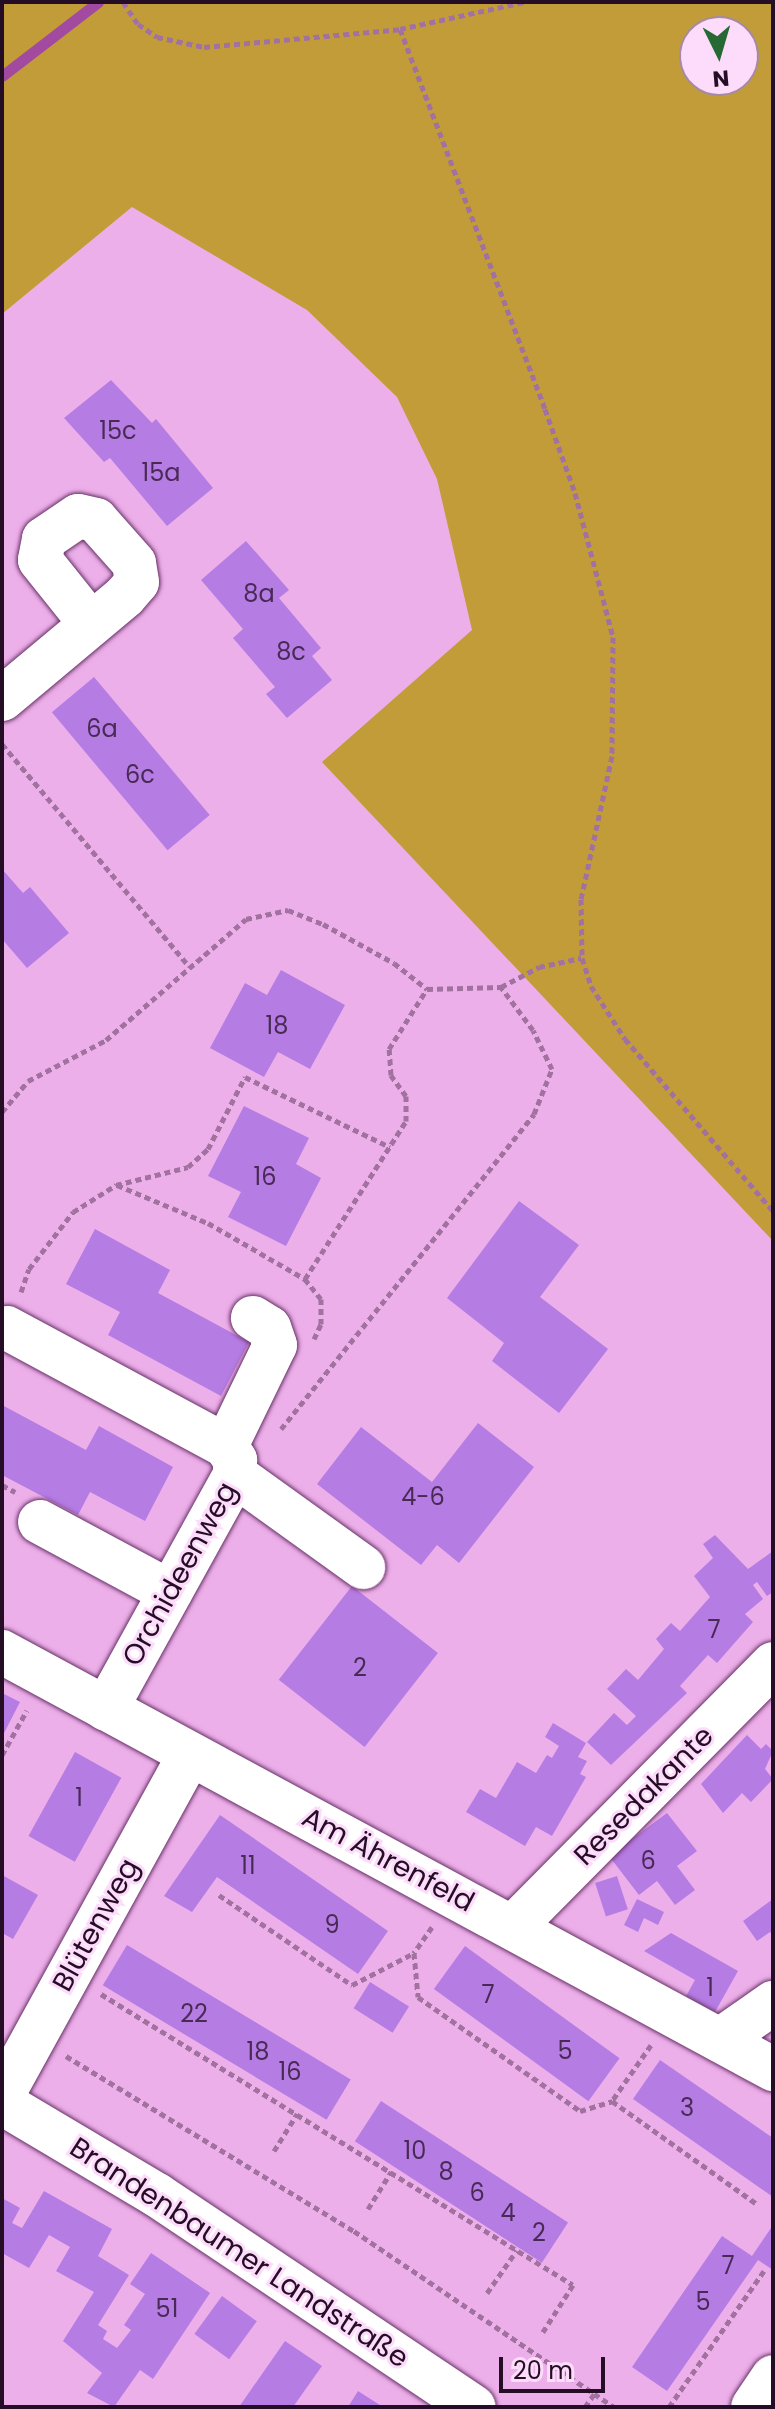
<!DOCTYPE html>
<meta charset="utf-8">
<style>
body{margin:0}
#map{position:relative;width:775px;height:2409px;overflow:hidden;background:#edafea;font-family:Poppins,sans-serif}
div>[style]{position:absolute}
.green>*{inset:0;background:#c29c38}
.stream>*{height:11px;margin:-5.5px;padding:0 5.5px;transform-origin:5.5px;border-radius:5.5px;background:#a14aa0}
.building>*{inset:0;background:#b57ce4;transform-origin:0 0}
.path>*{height:5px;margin-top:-2.5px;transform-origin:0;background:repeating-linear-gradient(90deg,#a1729f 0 6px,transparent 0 10px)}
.roads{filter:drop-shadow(0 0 2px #673166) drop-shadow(0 0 2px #673166)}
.minor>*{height:44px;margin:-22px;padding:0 22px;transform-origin:22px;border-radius:22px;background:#fff}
.major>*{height:44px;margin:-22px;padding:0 22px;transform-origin:22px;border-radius:22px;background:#fff}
span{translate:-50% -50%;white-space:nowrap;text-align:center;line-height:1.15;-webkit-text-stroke:6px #fcdcfa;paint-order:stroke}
.number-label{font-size:24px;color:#492a55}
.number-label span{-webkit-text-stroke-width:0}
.street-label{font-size:28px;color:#250e25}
.frame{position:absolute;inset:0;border:4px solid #250e25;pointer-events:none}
.north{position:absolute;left:679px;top:16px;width:80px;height:80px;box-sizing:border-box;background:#fcdcfa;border:2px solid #a68aa5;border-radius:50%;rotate:175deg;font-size:22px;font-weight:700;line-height:32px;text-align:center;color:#250e25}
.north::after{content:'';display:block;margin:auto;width:28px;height:36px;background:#266934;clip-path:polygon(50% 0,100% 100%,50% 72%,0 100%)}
.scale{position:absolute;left:499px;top:2357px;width:106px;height:36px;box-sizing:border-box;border:4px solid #250e25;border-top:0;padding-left:10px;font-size:24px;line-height:28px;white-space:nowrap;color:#250e25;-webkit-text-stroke:6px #fcdcfa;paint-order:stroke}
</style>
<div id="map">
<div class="green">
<i style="clip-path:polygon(evenodd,2px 2px,773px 2px,773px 1241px,322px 762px,472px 630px,437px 479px,397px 397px,307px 310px,132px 207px,2px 314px,2px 2px,695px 32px,743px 32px,743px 80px,695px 80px,695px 32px)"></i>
</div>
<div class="stream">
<i style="left:2px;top:76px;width:121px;rotate:-37.6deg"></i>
</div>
<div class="building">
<i style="clip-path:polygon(111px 380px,152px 423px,156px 419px,213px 488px,167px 526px,110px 458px,104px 462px,64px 418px)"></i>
<i style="clip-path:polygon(246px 541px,289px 590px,279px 598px,321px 648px,312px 656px,332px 680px,287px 718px,266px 694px,275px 687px,233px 638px,243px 629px,201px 580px)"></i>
<i style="left:94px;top:677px;width:180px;height:55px;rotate:50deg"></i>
<i style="clip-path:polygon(2px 869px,23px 893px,30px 887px,69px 933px,27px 968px,2px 939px)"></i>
<i style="clip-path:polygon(281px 970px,345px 1005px,310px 1069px,278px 1052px,264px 1077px,210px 1048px,245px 983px,267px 995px)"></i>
<i style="clip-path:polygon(244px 1106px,309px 1138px,296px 1164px,321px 1178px,286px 1246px,228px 1217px,241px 1192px,208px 1176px)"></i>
<i style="clip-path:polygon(519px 1201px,579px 1245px,540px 1297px,608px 1349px,559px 1413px,492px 1361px,504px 1343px,447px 1298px)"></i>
<i style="clip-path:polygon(95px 1229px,170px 1270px,158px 1293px,249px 1342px,221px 1396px,108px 1335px,120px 1312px,66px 1284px)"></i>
<i style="clip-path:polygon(2px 1405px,86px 1450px,99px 1426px,173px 1467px,145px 1521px,90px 1492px,78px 1515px,2px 1475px)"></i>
<i style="clip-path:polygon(478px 1423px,534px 1467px,459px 1563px,437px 1545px,421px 1565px,317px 1484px,361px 1427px,432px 1482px)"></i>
<i style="clip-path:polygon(715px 1535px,748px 1569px,773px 1551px,773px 1592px,767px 1596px,757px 1582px,753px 1585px,763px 1599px,745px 1614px,753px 1622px,717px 1663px,708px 1655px,680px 1686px,687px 1693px,611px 1765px,587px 1742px,614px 1713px,627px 1725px,636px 1716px,607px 1689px,626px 1669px,638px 1680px,664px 1649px,656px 1639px,671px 1623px,680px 1631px,710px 1597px,694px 1576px,713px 1558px,703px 1544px)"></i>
<i style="left:352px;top:1586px;width:109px;height:119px;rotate:38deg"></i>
<i style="clip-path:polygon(2px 1693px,20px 1702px,2px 1737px)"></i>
<i style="clip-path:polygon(553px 1723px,586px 1743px,578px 1757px,587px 1761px,580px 1774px,586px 1777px,552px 1836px,536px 1827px,525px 1846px,466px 1812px,480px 1789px,496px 1798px,517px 1762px,536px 1773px,547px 1755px,552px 1758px,559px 1746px,545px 1737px)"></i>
<i style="clip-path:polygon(747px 1735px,761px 1749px,766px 1744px,773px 1751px,765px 1769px,773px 1779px,751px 1802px,742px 1793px,723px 1813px,701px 1784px)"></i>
<i style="left:75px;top:1752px;width:53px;height:96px;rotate:29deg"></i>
<i style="clip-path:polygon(667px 1813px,697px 1851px,677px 1866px,695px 1890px,675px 1905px,657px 1881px,639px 1895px,609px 1856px)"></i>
<i style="clip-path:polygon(220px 1815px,388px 1931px,358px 1974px,217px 1877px,192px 1912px,164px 1896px)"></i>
<i style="clip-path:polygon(2px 1875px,38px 1895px,13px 1939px,2px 1933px)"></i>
<i style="left:617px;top:1876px;width:35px;height:23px;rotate:72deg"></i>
<i style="clip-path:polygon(637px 1899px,664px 1912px,658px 1925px,644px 1918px,638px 1932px,624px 1925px)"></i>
<i style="clip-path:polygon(773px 1899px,773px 1935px,770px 1932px,757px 1941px,743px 1921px)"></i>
<i style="clip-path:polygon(671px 1933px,738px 1971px,715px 2012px,686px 1996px,695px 1980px,644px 1951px)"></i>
<i style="left:127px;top:1945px;width:261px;height:47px;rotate:31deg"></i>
<i style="left:465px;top:1946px;width:191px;height:53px;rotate:36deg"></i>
<i style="left:370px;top:1982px;width:46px;height:31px;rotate:32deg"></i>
<i style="clip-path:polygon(660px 2060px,773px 2138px,773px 2197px,633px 2099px)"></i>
<i style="left:381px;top:2101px;width:223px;height:48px;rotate:33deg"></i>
<i style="clip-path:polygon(44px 2191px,112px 2229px,98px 2256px,129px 2275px,98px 2325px,107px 2331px,103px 2339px,117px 2348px,131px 2330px,124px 2325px,145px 2294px,130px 2284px,151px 2253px,210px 2293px,153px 2379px,140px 2370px,114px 2407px,87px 2393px,102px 2373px,63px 2341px,94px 2292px,56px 2271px,70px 2247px,49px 2235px,29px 2268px,2px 2253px,2px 2198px,20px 2208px,12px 2223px,22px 2228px)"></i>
<i style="clip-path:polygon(773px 2225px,773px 2270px,758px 2260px,667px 2391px,632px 2367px,722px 2236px,752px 2256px)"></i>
<i style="left:222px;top:2296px;width:43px;height:47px;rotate:36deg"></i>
<i style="clip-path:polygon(285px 2341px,322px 2366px,293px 2407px,239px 2407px)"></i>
<i style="clip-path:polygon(358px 2391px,383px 2407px,348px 2407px)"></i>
</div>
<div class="path">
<i style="left:123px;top:2px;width:27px;rotate:56deg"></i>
<i style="left:138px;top:24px;width:23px;rotate:34deg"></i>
<i style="left:157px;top:37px;width:48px;rotate:12deg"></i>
<i style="left:204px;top:47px;width:197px;rotate:-5.2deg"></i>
<i style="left:400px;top:29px;width:127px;rotate:-12.3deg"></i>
<i style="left:400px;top:29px;width:407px;rotate:69.1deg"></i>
<i style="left:545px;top:409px;width:89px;rotate:70.3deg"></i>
<i style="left:575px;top:493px;width:149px;rotate:75.2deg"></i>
<i style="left:613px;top:637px;width:119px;rotate:90.5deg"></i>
<i style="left:612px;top:756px;width:146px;rotate:102.2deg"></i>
<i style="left:581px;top:899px;width:59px;rotate:89deg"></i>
<i style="left:582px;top:958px;width:29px;rotate:72deg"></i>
<i style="left:591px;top:986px;width:63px;rotate:57.3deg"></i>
<i style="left:625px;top:1039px;width:227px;rotate:49.3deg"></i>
<i style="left:2px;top:744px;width:290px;rotate:49.9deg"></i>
<i style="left:2px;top:1112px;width:40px;rotate:-50deg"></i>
<i style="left:28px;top:1081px;width:88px;rotate:-27.7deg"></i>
<i style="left:106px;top:1040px;width:185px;rotate:-40.8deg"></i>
<i style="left:246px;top:919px;width:43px;rotate:-12.1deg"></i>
<i style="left:288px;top:910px;width:38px;rotate:22deg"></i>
<i style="left:323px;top:924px;width:81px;rotate:28.8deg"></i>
<i style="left:394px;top:963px;width:42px;rotate:38.2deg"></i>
<i style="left:427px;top:989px;width:74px;rotate:-1.5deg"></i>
<i style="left:501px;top:987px;width:43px;rotate:-27.8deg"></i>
<i style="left:539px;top:967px;width:43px;rotate:-12.1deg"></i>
<i style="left:117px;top:1185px;width:99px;rotate:22.7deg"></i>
<i style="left:208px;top:1223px;width:112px;rotate:30deg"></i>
<i style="left:21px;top:1292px;width:24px;rotate:-71deg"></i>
<i style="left:29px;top:1269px;width:72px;rotate:-52.3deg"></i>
<i style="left:73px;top:1212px;width:51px;rotate:-32.1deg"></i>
<i style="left:116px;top:1185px;width:74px;rotate:-14deg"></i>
<i style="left:188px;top:1167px;width:27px;rotate:-42deg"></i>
<i style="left:208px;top:1149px;width:81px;rotate:-62.8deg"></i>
<i style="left:245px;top:1077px;width:161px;rotate:25.8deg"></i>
<i style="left:314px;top:1339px;width:17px;rotate:-65deg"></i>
<i style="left:321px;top:1324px;width:25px;rotate:-90deg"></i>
<i style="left:321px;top:1299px;width:26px;rotate:-129deg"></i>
<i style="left:305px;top:1279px;width:188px;rotate:-57.4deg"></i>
<i style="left:406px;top:1121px;width:25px;rotate:-90deg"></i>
<i style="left:406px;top:1096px;width:26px;rotate:-126deg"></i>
<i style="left:391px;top:1075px;width:26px;rotate:-94deg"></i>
<i style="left:389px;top:1049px;width:71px;rotate:-57.7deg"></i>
<i style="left:281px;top:1429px;width:404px;rotate:-51.2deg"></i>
<i style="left:534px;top:1114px;width:48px;rotate:-68.2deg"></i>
<i style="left:552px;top:1069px;width:43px;rotate:-116deg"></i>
<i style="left:533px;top:1030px;width:54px;rotate:-126.7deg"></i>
<i style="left:2px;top:1485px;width:15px;rotate:28deg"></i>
<i style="left:2px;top:1755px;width:51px;rotate:-60.9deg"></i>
<i style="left:219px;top:1895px;width:161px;rotate:34.1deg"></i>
<i style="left:352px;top:1985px;width:70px;rotate:-27.3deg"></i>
<i style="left:432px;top:1927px;width:32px;rotate:125deg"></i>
<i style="left:414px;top:1953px;width:44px;rotate:84.8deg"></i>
<i style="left:418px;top:1997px;width:198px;rotate:35.1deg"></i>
<i style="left:580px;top:2111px;width:34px;rotate:-17deg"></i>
<i style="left:101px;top:1994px;width:554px;rotate:31.65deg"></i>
<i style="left:573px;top:2285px;width:56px;rotate:122.6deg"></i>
<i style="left:651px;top:2045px;width:68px;rotate:124.9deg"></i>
<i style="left:612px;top:2101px;width:178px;rotate:35.4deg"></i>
<i style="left:66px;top:2056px;width:337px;rotate:31.3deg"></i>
<i style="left:354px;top:2231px;width:314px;rotate:34.1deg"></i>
<i style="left:274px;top:2151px;width:44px;rotate:-58.1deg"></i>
<i style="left:368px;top:2209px;width:44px;rotate:-58.1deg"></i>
<i style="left:487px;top:2293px;width:52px;rotate:-55.1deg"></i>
<i style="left:585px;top:2407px;width:16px;rotate:-55deg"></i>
<i style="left:669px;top:2407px;width:166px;rotate:-55.1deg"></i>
</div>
<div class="roads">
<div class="minor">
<i style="left:2px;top:699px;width:160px;rotate:-39.9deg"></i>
<i style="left:125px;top:596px;width:18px;rotate:-49deg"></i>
<i style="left:137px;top:582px;width:19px;rotate:-99deg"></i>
<i style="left:134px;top:563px;width:57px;rotate:-131.5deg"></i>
<i style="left:96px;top:520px;width:18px;rotate:-167deg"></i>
<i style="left:78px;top:516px;width:41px;rotate:145.9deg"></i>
<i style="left:44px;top:539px;width:21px;rotate:101deg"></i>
<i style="left:40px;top:560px;width:82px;rotate:51.4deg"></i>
<i style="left:7px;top:1328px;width:249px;rotate:28.3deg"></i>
<i style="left:226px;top:1446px;width:17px;rotate:57deg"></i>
<i style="left:235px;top:1460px;width:15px;rotate:90deg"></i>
<i style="left:235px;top:1475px;width:267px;rotate:118.9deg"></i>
<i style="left:226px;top:1446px;width:112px;rotate:-64.1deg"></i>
<i style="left:275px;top:1345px;width:18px;rotate:-109deg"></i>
<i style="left:269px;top:1328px;width:19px;rotate:-148deg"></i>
<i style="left:235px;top:1475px;width:158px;rotate:35.7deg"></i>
<i style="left:40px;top:1522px;width:148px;rotate:28.3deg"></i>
<i style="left:2px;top:1652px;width:877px;rotate:28.41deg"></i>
<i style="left:513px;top:1927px;width:370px;rotate:-45.3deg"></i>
<i style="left:720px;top:2040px;width:65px;rotate:-34.9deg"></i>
<i style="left:2px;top:2096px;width:390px;rotate:-61.2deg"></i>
<i style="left:753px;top:2407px;width:36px;rotate:-56deg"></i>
</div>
<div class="major">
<i style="left:2px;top:2103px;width:180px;rotate:30.7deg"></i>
<i style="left:157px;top:2195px;width:381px;rotate:33.8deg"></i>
</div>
</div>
<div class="number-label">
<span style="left:118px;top:431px">15c</span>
<span style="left:161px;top:473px">15a</span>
<span style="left:259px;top:594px">8a</span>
<span style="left:291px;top:652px">8c</span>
<span style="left:102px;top:729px">6a</span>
<span style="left:140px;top:775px">6c</span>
<span style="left:277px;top:1026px">18</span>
<span style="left:265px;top:1177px">16</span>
<span style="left:423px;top:1497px">4-6</span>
<span style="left:714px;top:1630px">7</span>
<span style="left:360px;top:1668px">2</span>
<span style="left:79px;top:1798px">1</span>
<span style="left:648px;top:1861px">6</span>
<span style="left:248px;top:1866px">11</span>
<span style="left:332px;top:1925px">9</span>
<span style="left:710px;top:1988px">1</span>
<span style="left:488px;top:1995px">7</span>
<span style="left:194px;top:2014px">22</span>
<span style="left:565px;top:2051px">5</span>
<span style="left:258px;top:2052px">18</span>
<span style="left:290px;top:2072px">16</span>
<span style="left:687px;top:2108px">3</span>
<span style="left:415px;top:2151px">10</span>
<span style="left:446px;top:2172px">8</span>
<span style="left:477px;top:2193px">6</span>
<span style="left:508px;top:2213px">4</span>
<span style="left:539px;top:2233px">2</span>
<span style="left:728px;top:2266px">7</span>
<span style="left:703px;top:2302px">5</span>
<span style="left:167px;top:2309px">51</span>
</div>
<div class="street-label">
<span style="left:180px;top:1574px;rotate:-61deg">Orchideenweg</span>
<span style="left:644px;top:1796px;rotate:-45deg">Resedakante</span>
<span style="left:388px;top:1860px;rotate:28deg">Am Ährenfeld</span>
<span style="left:96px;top:1925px;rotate:-61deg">Blütenweg</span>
<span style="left:239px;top:2253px;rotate:33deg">Brandenbaumer Landstraße</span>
</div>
<div class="frame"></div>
<div class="north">N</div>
<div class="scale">20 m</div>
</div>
